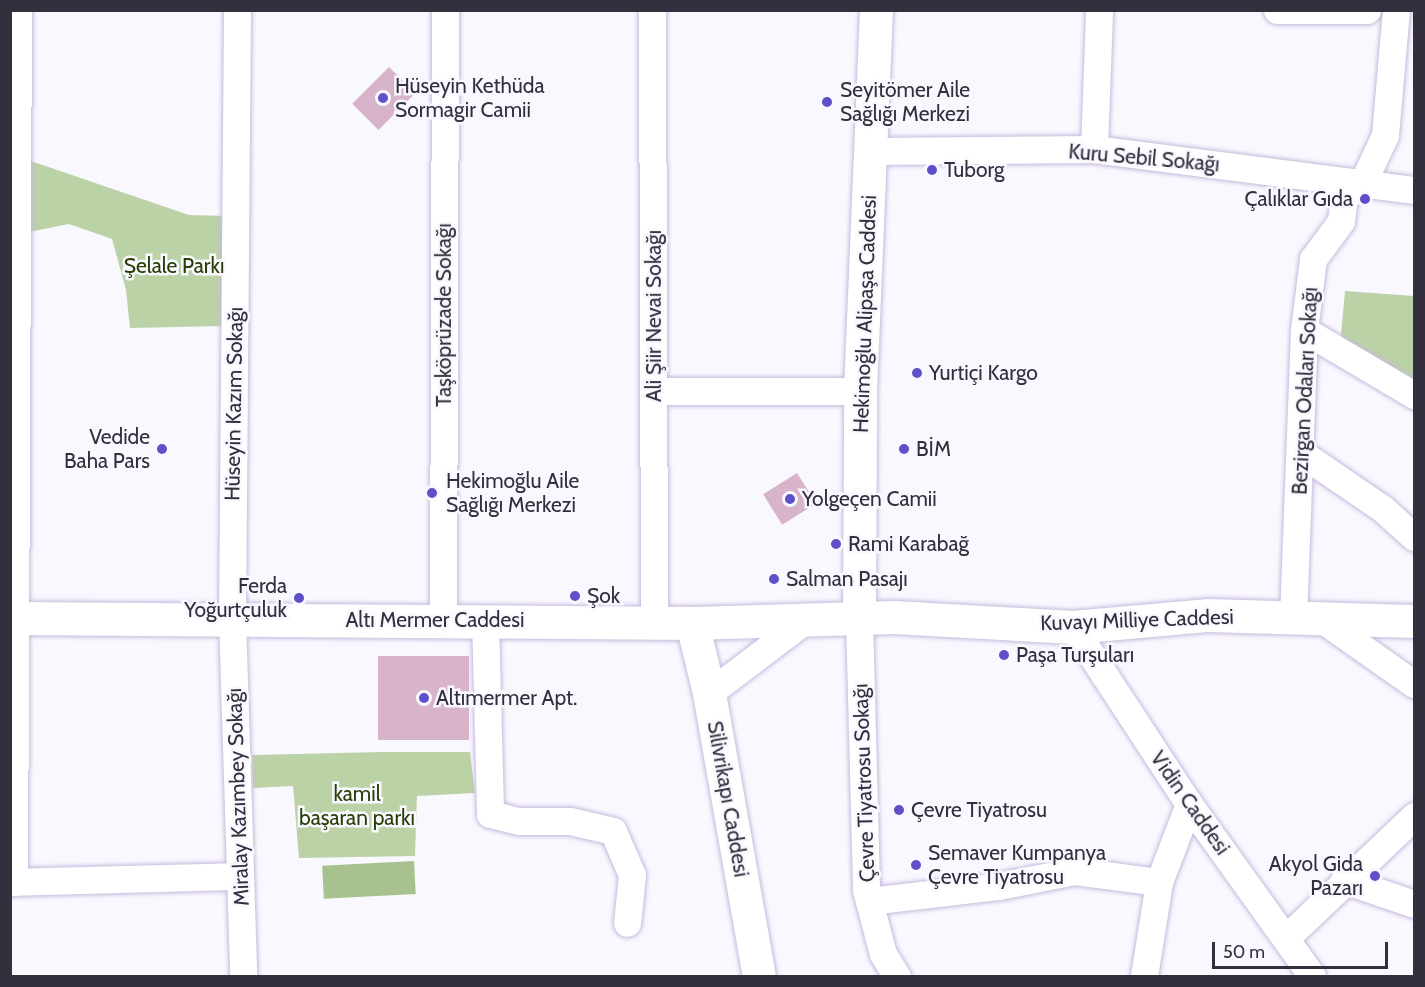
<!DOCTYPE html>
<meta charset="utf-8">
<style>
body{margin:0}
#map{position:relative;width:1425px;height:987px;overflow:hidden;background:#faf8ff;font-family:Cabin,sans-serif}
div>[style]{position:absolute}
.green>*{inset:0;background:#bbd2a7}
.forest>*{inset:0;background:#a8c28f;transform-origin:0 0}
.building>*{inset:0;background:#d7b4ca;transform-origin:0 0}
.roads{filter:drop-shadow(0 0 2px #c7badd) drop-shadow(0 0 2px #c7badd)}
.street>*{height:27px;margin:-13.5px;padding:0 13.5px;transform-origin:13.5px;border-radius:13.5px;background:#fff}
.secondary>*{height:33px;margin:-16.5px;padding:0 16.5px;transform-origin:16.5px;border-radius:16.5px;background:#fff}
.dots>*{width:16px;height:16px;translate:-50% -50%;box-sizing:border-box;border:3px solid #faf8ff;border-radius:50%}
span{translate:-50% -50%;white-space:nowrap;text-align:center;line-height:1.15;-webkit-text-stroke:5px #faf8ff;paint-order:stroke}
.poi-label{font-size:21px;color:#342f3d}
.left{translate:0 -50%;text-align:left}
.right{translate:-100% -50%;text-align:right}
.street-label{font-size:21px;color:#342f3d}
.park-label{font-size:21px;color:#273f06}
.frame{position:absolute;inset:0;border:12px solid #342f3d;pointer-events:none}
.scale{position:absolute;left:1212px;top:942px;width:176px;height:27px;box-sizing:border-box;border:3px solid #342f3d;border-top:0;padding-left:8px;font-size:18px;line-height:21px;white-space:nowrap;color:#342f3d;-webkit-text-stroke:4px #faf8ff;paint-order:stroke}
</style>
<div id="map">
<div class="green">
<i style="clip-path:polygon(25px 159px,189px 215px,228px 216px,222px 326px,130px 328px,126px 290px,112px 239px,69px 224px,24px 233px)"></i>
<i style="clip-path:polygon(1345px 291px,1414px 296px,1414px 389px,1340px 346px)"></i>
<i style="clip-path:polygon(383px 752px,470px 752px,475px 793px,417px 796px,415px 856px,299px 858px,293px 786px,253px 788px,252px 755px)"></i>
</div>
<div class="forest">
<i style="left:414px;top:861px;width:33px;height:92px;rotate:87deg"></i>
</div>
<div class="building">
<i style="left:389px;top:67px;width:37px;height:52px;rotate:45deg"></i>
<i style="left:797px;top:473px;width:36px;height:40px;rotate:58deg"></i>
<i style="left:378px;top:656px;width:91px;height:84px"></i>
</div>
<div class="roads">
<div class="street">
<i style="left:237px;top:10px;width:608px;rotate:90.47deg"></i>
<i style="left:232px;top:618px;width:358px;rotate:88.2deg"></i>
<i style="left:652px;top:10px;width:612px;rotate:89.81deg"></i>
<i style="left:1277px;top:10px;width:90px"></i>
<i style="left:1094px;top:149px;width:139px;rotate:-87.9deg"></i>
<i style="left:871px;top:151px;width:223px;rotate:-0.5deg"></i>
<i style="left:1094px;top:149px;width:323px;rotate:7.3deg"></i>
<i style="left:1304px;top:330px;width:128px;rotate:30.6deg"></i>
<i style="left:654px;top:391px;width:206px"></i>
<i style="left:1301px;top:453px;width:99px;rotate:34.3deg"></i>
<i style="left:1383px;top:509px;width:42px;rotate:42.1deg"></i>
<i style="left:1293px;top:617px;width:287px;rotate:-87.8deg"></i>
<i style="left:1304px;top:330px;width:72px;rotate:-82.8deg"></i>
<i style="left:1313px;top:259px;width:47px;rotate:-53.6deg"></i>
<i style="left:1341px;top:221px;width:23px;rotate:-83deg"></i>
<i style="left:1344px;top:198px;width:25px;rotate:-40deg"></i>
<i style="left:1363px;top:182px;width:52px;rotate:-64.9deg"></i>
<i style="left:1385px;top:135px;width:125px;rotate:-85deg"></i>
<i style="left:859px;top:618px;width:272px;rotate:88.5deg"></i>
<i style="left:866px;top:890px;width:66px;rotate:75.1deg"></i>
<i style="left:883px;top:954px;width:26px;rotate:58deg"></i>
<i style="left:1320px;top:618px;width:115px;rotate:35.1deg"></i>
<i style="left:485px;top:619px;width:195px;rotate:88.5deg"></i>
<i style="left:490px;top:814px;width:30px;rotate:14deg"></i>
<i style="left:519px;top:821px;width:51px"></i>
<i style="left:570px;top:821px;width:44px;rotate:13.1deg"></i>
<i style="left:613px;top:831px;width:48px;rotate:66.6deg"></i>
<i style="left:632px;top:875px;width:48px;rotate:95.9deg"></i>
<i style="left:443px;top:620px;width:610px;rotate:-89.81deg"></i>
<i style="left:1073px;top:627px;width:212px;rotate:56.8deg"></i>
<i style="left:1189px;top:804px;width:211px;rotate:54.4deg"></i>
<i style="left:709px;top:693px;width:119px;rotate:-37.2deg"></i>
<i style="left:1344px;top:880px;width:74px;rotate:18.9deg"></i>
<i style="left:10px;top:882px;width:230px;rotate:-1.5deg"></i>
<i style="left:14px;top:882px;width:872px;rotate:-89.74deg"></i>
<i style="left:869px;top:901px;width:131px;rotate:-6.6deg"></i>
<i style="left:999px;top:886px;width:77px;rotate:-11.2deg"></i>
<i style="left:1075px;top:871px;width:85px;rotate:7.5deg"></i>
<i style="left:1286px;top:938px;width:177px;rotate:-43.6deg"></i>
<i style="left:1144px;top:976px;width:95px;rotate:-80.9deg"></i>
<i style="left:1159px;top:882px;width:84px;rotate:-69deg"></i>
</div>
<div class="secondary">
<i style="left:10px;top:618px;width:682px;rotate:0.42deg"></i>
<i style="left:692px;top:623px;width:202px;rotate:-1.7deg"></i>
<i style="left:894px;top:617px;width:179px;rotate:3.2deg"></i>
<i style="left:1073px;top:627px;width:136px;rotate:-5.1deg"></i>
<i style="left:1208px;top:615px;width:206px;rotate:1.7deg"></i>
<i style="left:859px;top:618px;width:227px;rotate:-89.7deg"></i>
<i style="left:860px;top:391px;width:381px;rotate:-87.6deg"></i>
<i style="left:692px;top:623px;width:72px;rotate:76.3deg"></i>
<i style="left:709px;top:693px;width:287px;rotate:80deg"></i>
</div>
</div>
<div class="dots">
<i style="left:383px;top:98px;background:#5e50c8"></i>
<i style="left:827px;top:102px;background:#5e50c8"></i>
<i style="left:932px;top:170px;background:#5e50c8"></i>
<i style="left:1365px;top:199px;background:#5e50c8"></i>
<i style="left:917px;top:373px;background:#5e50c8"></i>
<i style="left:162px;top:449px;background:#5e50c8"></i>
<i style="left:904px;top:449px;background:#5e50c8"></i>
<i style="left:432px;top:493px;background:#5e50c8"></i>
<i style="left:790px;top:499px;background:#5e50c8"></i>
<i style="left:836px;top:544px;background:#5e50c8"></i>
<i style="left:774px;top:579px;background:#5e50c8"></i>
<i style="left:575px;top:596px;background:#5e50c8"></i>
<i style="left:299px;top:598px;background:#5e50c8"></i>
<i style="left:1004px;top:655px;background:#5e50c8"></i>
<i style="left:424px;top:698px;background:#5e50c8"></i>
<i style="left:899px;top:810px;background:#5e50c8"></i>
<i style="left:916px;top:865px;background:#5e50c8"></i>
<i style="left:1375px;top:876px;background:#5e50c8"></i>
</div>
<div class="poi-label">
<span class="left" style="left:395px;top:98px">Hüseyin Kethüda<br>Sormagir Camii</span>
<span class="left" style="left:840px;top:102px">Seyitömer Aile<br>Sağlığı Merkezi</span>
<span class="left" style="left:944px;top:170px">Tuborg</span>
<span class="right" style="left:1353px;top:199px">Çalıklar Gıda</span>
<span class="left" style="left:929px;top:373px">Yurtiçi Kargo</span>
<span class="right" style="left:150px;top:449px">Vedide<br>Baha Pars</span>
<span class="left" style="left:916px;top:449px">BİM</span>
<span class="left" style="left:446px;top:493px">Hekimoğlu Aile<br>Sağlığı Merkezi</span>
<span class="left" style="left:802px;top:499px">Yolgeçen Camii</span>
<span class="left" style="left:848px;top:544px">Rami Karabağ</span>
<span class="left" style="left:786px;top:579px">Salman Pasajı</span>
<span class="right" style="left:287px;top:598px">Ferda<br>Yoğurtçuluk</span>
<span class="left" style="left:587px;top:596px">Şok</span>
<span class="left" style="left:1016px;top:655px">Paşa Turşuları</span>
<span class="left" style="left:436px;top:698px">Altımermer Apt.</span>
<span class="left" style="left:911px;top:810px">Çevre Tiyatrosu</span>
<span class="left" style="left:928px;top:865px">Semaver Kumpanya<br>Çevre Tiyatrosu</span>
<span class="right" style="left:1363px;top:876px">Akyol Gida<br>Pazarı</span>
</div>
<div class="street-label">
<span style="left:1144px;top:158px;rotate:5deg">Kuru Sebil Sokağı</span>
<span style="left:865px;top:314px;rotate:-88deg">Hekimoğlu Alipaşa Caddesi</span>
<span style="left:444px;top:315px;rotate:-90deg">Taşköprüzade Sokağı</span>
<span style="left:654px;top:316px;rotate:-90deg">Ali Şiir Nevai Sokağı</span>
<span style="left:1305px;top:391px;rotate:-87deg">Bezirgan Odaları Sokağı</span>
<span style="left:234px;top:404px;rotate:-89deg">Hüseyin Kazım Sokağı</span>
<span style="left:435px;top:620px">Altı Mermer Caddesi</span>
<span style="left:1137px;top:620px;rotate:-2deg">Kuvayı Milliye Caddesi</span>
<span style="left:864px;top:783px;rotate:-92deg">Çevre Tiyatrosu Sokağı</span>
<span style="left:238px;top:797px;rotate:-92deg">Miralay Kazımbey Sokağı</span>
<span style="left:728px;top:799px;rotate:80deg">Silivrikapı Caddesi</span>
<span style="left:1190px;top:803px;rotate:55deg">Vidin Caddesi</span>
</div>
<div class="park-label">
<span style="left:174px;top:266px">Şelale Parkı</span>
<span style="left:357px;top:806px">kamil<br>başaran parkı</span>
</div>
<div class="frame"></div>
<div class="scale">50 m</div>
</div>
